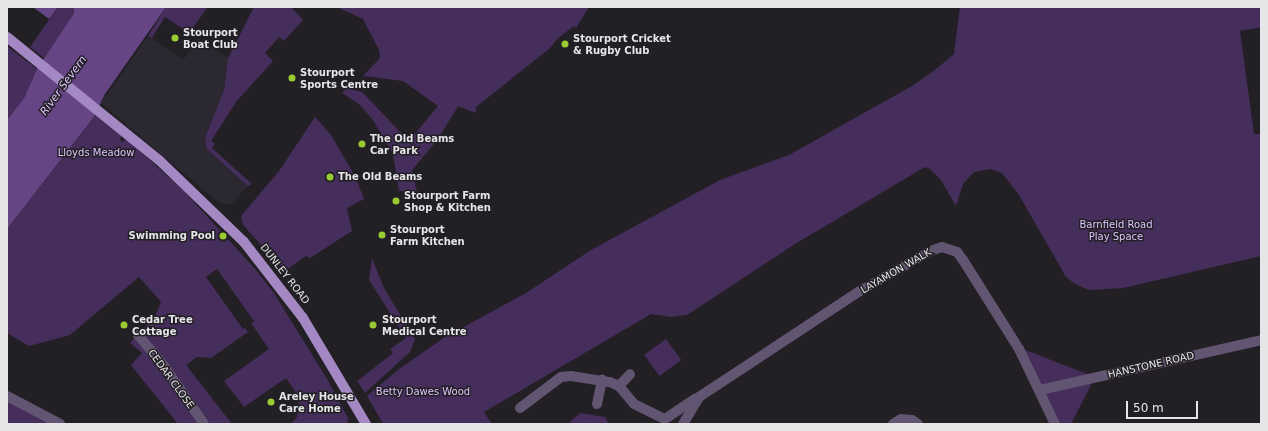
<!DOCTYPE html>
<style>
body{margin:0}
#map{position:relative;width:1268px;height:431px;overflow:hidden;background:#222025;font-family:"DejaVu Sans",sans-serif}
div>[style]{position:absolute}
.built>*{inset:0;background:#2c2832}
.green>*{inset:0;background:#452d5c;transform-origin:0 0}
.water>*{inset:0;background:#664585}
.minor>*{height:10px;margin:-5px;padding:0 5px;transform-origin:5px;border-radius:5px;background:#625571}
.primary>*{height:10px;margin:-5px;padding:0 5px;transform-origin:5px;border-radius:5px;background:#a488c3}
.dots>*{width:11px;height:11px;translate:-50% -50%;box-sizing:border-box;border:2px solid #222025;border-radius:50%}
span{translate:-50% -50%;white-space:nowrap;text-align:center;line-height:1.15;-webkit-text-stroke:3px #222025;paint-order:stroke}
.poi-label{font-size:10px;color:#e6e5e8;font-weight:700}
.left{translate:0 -50%;text-align:left}
.right{translate:-100% -50%;text-align:right}
.park-label{font-size:10px;color:#dfc4fd}
.street-label{font-size:10px;color:#e6e5e8}
.water-label{font-size:11px;color:#dfc5fd;font-style:italic}
.frame{position:absolute;inset:0;border:8px solid #e6e5e8;pointer-events:none}
.scale{position:absolute;left:1126px;top:401px;width:72px;height:18px;box-sizing:border-box;border:2px solid #e6e5e8;border-top:0;padding-left:5px;font-size:12px;line-height:14px;white-space:nowrap;color:#e6e5e8;-webkit-text-stroke:3px #222025;paint-order:stroke}
</style>
<div id="map">
<div class="built">
<i style="clip-path:polygon(148px 36px,184px 59px,198px 38px,228px 58px,224px 90px,205px 138px,207px 148px,248px 186px,232px 203px,227px 205px,219px 203px,101px 103px)"></i>
</div>
<div class="green">
<i style="clip-path:polygon(58px 7px,76px 7px,74px 13px,44px 58px,30px 47px)"></i>
<i style="clip-path:polygon(166px 7px,208px 7px,189px 33px,165px 17px,152px 38px,148px 36px)"></i>
<i style="clip-path:polygon(254px 7px,291px 7px,303px 20px,284px 41px,279px 37px,265px 53px,273px 61px,236px 102px,211px 141px,215px 144px,212px 148px,252px 184px,248px 186px,207px 149px,205px 138px,224px 90px,228px 58px)"></i>
<i style="clip-path:polygon(337px 7px,589px 7px,576px 28px,574px 26px,557px 39px,549px 49px,476px 107px,476px 113px,458px 106px,438px 139px,412px 170px,417px 192px,399px 191px,393px 154px,373px 120px,359px 104px,342px 93px,347px 88px,362px 92px,409px 141px,438px 106px,403px 81px,363px 76px,380px 58px,379px 50px,363px 19px)"></i>
<i style="clip-path:polygon(960px 7px,1261px 7px,1261px 27px,1240px 31px,1254px 134px,1261px 134px,1261px 256px,1123px 288px,1089px 290px,1075px 284px,1066px 277px,1019px 195px,1002px 173px,990px 169px,974px 172px,963px 184px,956px 206px,941px 180px,930px 169px,925px 167px,795px 244px,687px 315px,671px 317px,651px 314px,484px 412px,492px 424px,383px 424px,367px 396px,399px 369px,445px 337px,526px 293px,591px 250px,720px 180px,789px 155px,912px 86px,935px 70px,954px 54px)"></i>
<i style="clip-path:polygon(7px 46px,37px 69px,24px 98px,7px 120px)"></i>
<i style="clip-path:polygon(96px 115px,122px 136px,120px 139px,123px 142px,125px 139px,132px 144px,184px 191px,256px 270px,274px 293px,327px 379px,348px 418px,347px 424px,291px 424px,297px 417px,299px 397px,286px 378px,244px 407px,224px 381px,269px 349px,251px 323px,254px 321px,217px 269px,206px 277px,243px 329px,245px 328px,248px 332px,211px 358px,197px 357px,186px 365px,232px 424px,178px 424px,131px 365px,142px 353px,130px 343px,155px 317px,161px 302px,139px 277px,70px 335px,29px 346px,7px 333px,7px 229px)"></i>
<i style="clip-path:polygon(315px 117px,331px 135px,356px 178px,364px 199px,347px 208px,352px 231px,310px 258px,306px 256px,285px 271px,243px 225px,241px 216px,279px 171px)"></i>
<i style="clip-path:polygon(372px 258px,384px 288px,415px 339px,410px 352px,365px 393px,357px 381px,393px 353px,390px 349px,406px 338px,369px 280px)"></i>
<i style="left:666px;top:339px;width:26px;height:27px;rotate:54deg"></i>
<i style="clip-path:polygon(1020px 348px,1095px 377px,1071px 424px,1056px 424px)"></i>
<i style="clip-path:polygon(7px 396px,60px 424px,7px 424px)"></i>
<i style="clip-path:polygon(580px 413px,605px 417px,609px 424px,568px 424px)"></i>
</div>
<div class="water">
<i style="clip-path:polygon(33px 7px,58px 7px,49px 19px)"></i>
<i style="clip-path:polygon(74px 7px,166px 7px,105px 94px,94px 117px,7px 229px,7px 120px,24px 98px,37px 69px,74px 13px)"></i>
</div>
<div class="minor">
<i style="left:138px;top:335px;width:40px;rotate:50deg"></i>
<i style="left:164px;top:366px;width:70px;rotate:55.4deg"></i>
<i style="left:619px;top:386px;width:16px;rotate:-47deg"></i>
<i style="left:1040px;top:390px;width:227px;rotate:-12.7deg"></i>
<i style="left:7px;top:396px;width:60px;rotate:27.8deg"></i>
<i style="left:597px;top:404px;width:25px;rotate:-78deg"></i>
<i style="left:520px;top:408px;width:51px;rotate:-37.1deg"></i>
<i style="left:561px;top:377px;width:10px;rotate:-6deg"></i>
<i style="left:571px;top:376px;width:39px;rotate:9deg"></i>
<i style="left:610px;top:382px;width:10px;rotate:24deg"></i>
<i style="left:619px;top:386px;width:23px;rotate:50deg"></i>
<i style="left:634px;top:404px;width:34px;rotate:26deg"></i>
<i style="left:665px;top:419px;width:36px;rotate:-34deg"></i>
<i style="left:683px;top:424px;width:31px;rotate:-59deg"></i>
<i style="left:699px;top:397px;width:193px;rotate:-33.4deg"></i>
<i style="left:860px;top:291px;width:81px;rotate:-29.7deg"></i>
<i style="left:930px;top:251px;width:13px;rotate:-18deg"></i>
<i style="left:942px;top:247px;width:16px;rotate:18deg"></i>
<i style="left:957px;top:252px;width:10px;rotate:53deg"></i>
<i style="left:963px;top:260px;width:105px;rotate:57.8deg"></i>
<i style="left:1019px;top:349px;width:83px;rotate:64.4deg"></i>
<i style="left:893px;top:424px;width:9px;rotate:-32deg"></i>
<i style="left:901px;top:419px;width:11px;rotate:5deg"></i>
<i style="left:912px;top:420px;width:7px;rotate:34deg"></i>
</div>
<div class="primary">
<i style="left:7px;top:37px;width:196px;rotate:39deg"></i>
<i style="left:159px;top:160px;width:118px;rotate:44deg"></i>
<i style="left:244px;top:242px;width:96px;rotate:52.2deg"></i>
<i style="left:303px;top:318px;width:123px;rotate:59.3deg"></i>
</div>
<div class="dots">
<i style="left:175px;top:38px;background:#9bcb33"></i>
<i style="left:565px;top:44px;background:#9bcb33"></i>
<i style="left:292px;top:78px;background:#9bcb33"></i>
<i style="left:362px;top:144px;background:#9bcb33"></i>
<i style="left:330px;top:177px;background:#9bcb33"></i>
<i style="left:396px;top:201px;background:#9bcb33"></i>
<i style="left:382px;top:235px;background:#9bcb33"></i>
<i style="left:223px;top:236px;background:#9bcb33"></i>
<i style="left:124px;top:325px;background:#9bcb33"></i>
<i style="left:373px;top:325px;background:#9bcb33"></i>
<i style="left:271px;top:402px;background:#9bcb33"></i>
</div>
<div class="poi-label">
<span class="left" style="left:183px;top:38px">Stourport<br>Boat Club</span>
<span class="left" style="left:573px;top:44px">Stourport Cricket<br>&amp; Rugby Club</span>
<span class="left" style="left:300px;top:78px">Stourport<br>Sports Centre</span>
<span class="left" style="left:370px;top:144px">The Old Beams<br>Car Park</span>
<span class="left" style="left:338px;top:177px">The Old Beams</span>
<span class="left" style="left:404px;top:201px">Stourport Farm<br>Shop &amp; Kitchen</span>
<span class="left" style="left:390px;top:235px">Stourport<br>Farm Kitchen</span>
<span class="right" style="left:215px;top:236px">Swimming Pool</span>
<span class="left" style="left:132px;top:325px">Cedar Tree<br>Cottage</span>
<span class="left" style="left:382px;top:325px">Stourport<br>Medical Centre</span>
<span class="left" style="left:279px;top:402px">Areley House<br>Care Home</span>
</div>
<div class="park-label">
<span style="left:96px;top:153px">Lloyds Meadow</span>
<span style="left:1116px;top:230px">Barnfield Road<br>Play Space</span>
<span style="left:423px;top:392px">Betty Dawes Wood</span>
</div>
<div class="street-label">
<span style="left:896px;top:271px;rotate:-30deg">LAYAMON WALK</span>
<span style="left:285px;top:274px;rotate:52deg">DUNLEY ROAD</span>
<span style="left:1151px;top:365px;rotate:-13deg">HANSTONE ROAD</span>
<span style="left:171px;top:379px;rotate:54deg">CEDAR CLOSE</span>
</div>
<div class="water-label">
<span style="left:64px;top:86px;rotate:-54deg">River Severn</span>
</div>
<div class="frame"></div>
<div class="scale">50 m</div>
</div>
